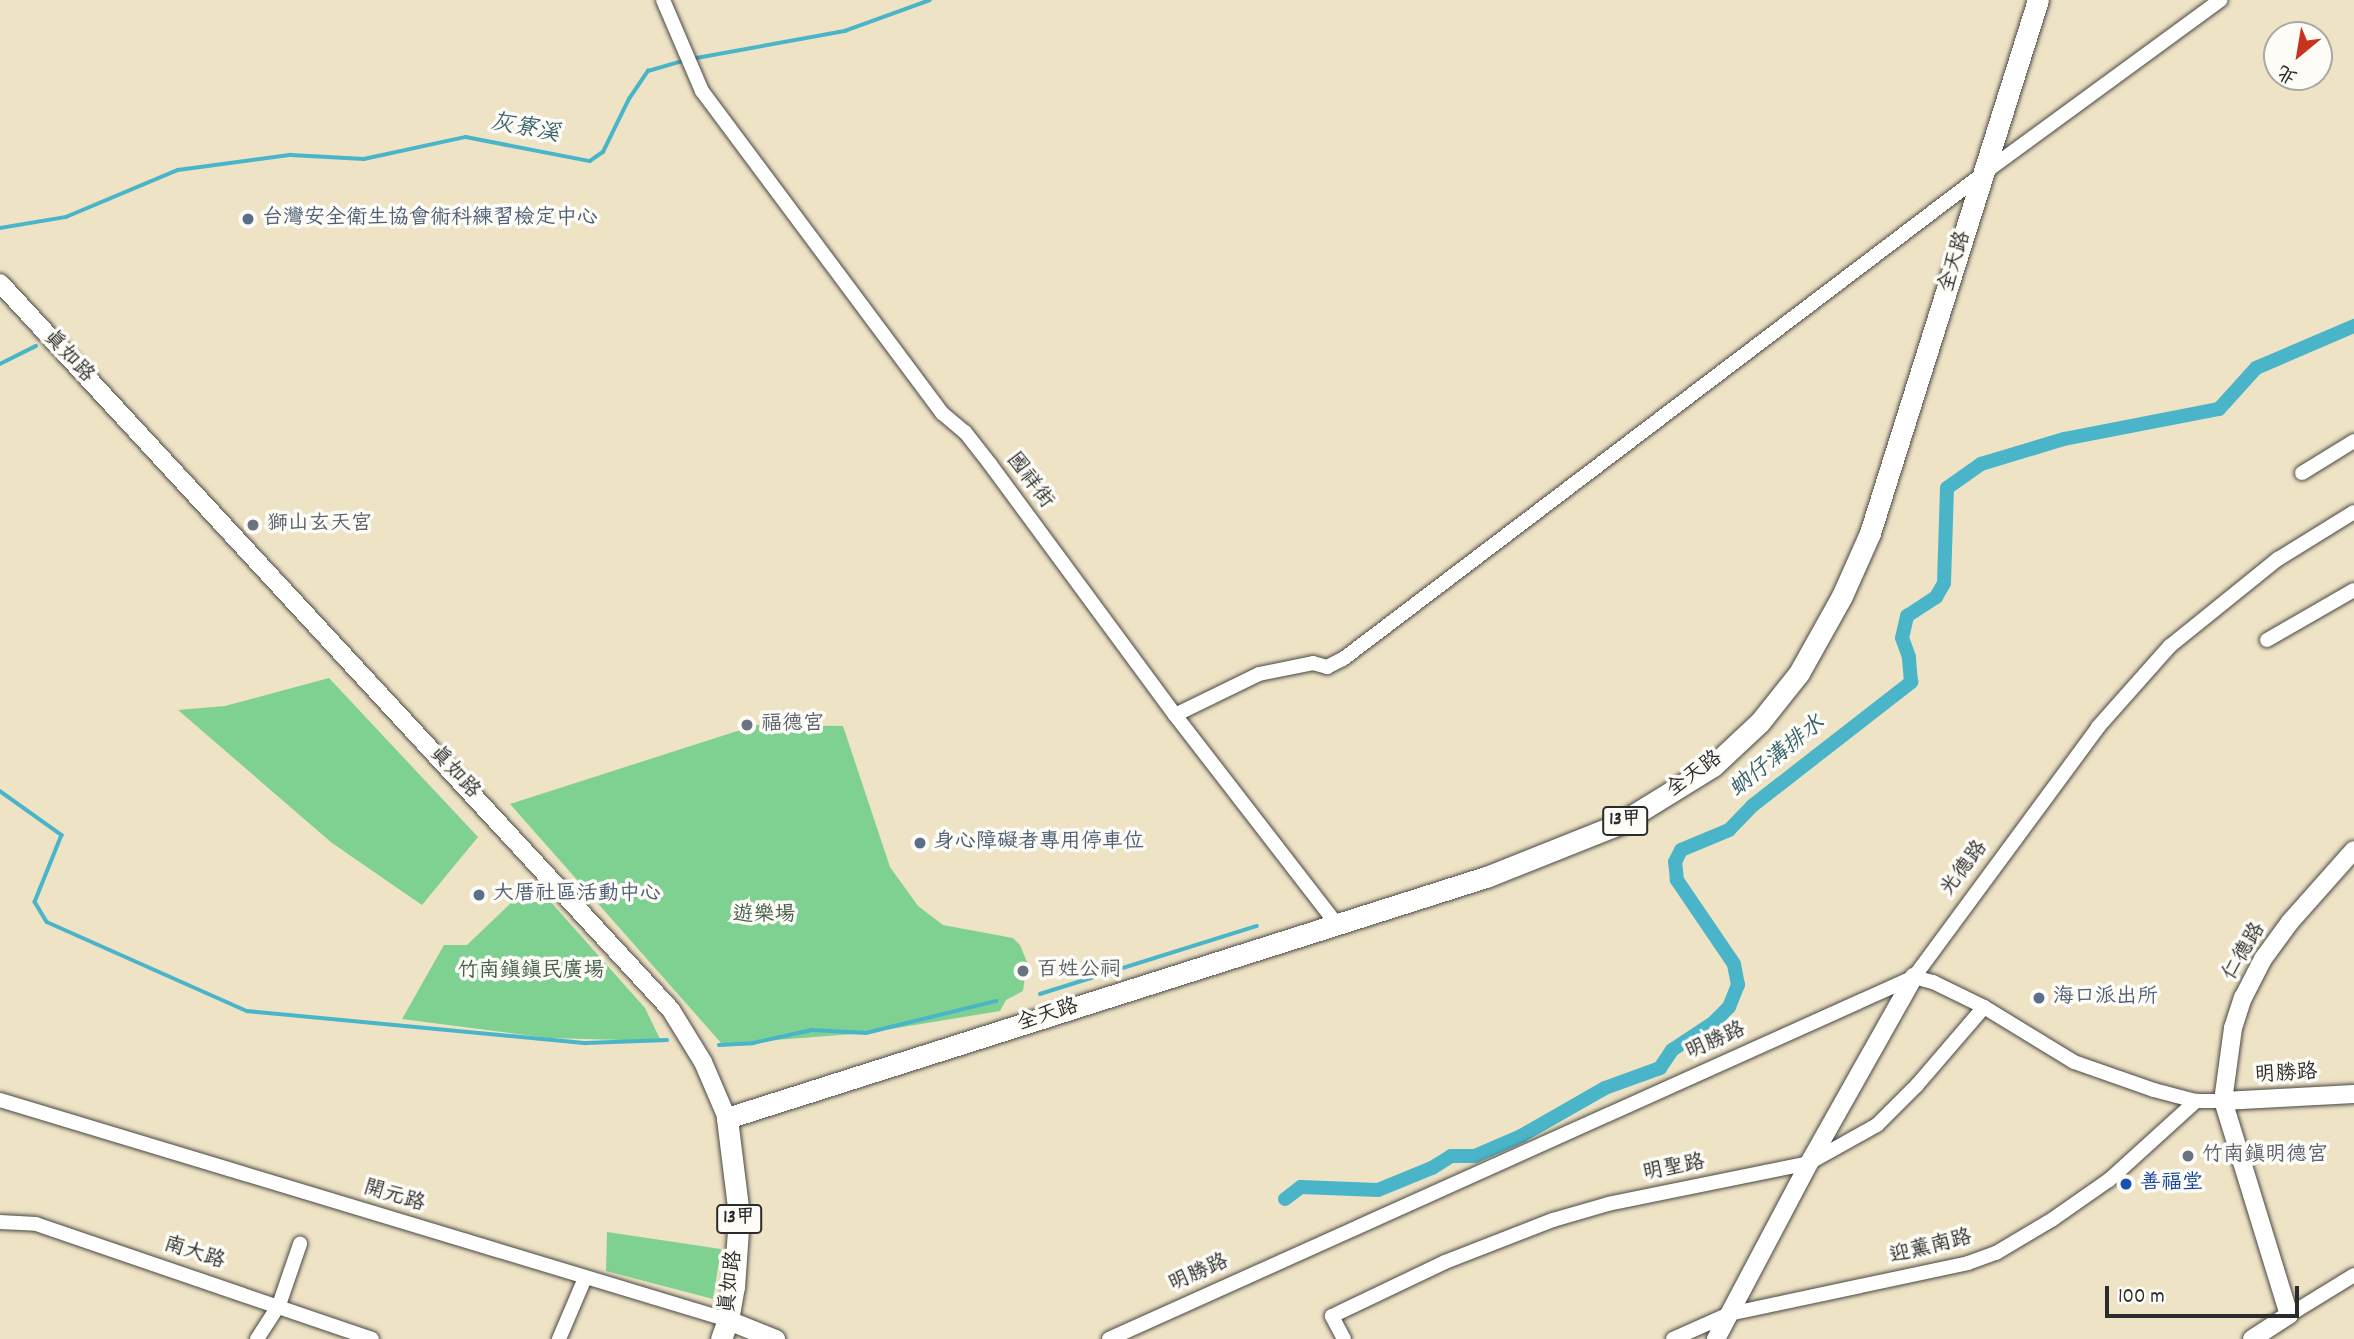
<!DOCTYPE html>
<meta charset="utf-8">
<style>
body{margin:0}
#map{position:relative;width:2354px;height:1339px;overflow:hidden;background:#efe3c6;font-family:Dekko,"LXGW WenKai TC",sans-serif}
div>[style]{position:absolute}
.green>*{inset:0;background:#7fd192}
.stream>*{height:3.5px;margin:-1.75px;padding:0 1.75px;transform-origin:1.75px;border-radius:1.75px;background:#4ab5c8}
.canal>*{height:14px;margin:-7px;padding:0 7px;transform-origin:7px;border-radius:7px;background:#4ab5c8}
.roads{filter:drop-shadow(0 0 2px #484742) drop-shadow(0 0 2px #484742)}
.minor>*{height:14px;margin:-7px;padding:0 7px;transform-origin:7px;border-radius:7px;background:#fff}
.tertiary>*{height:18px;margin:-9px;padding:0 9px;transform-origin:9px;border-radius:9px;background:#fff}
.secondary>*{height:19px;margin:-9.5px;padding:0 9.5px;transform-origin:9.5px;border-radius:9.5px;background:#fff}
.primary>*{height:21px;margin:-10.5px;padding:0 10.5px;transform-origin:10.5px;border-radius:10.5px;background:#fff}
.dots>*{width:19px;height:19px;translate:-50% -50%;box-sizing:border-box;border:4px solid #fdfcf7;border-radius:50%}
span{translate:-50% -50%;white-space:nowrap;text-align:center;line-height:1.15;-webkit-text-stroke:7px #fdfcf7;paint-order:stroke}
.shield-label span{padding:2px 5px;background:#fdfcf7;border:2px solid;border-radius:5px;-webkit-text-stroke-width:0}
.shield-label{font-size:19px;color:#2b2b2b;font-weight:700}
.service-label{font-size:21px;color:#4e5e75}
.left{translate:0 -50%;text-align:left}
.street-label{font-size:21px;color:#2b2b2b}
.worship-label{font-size:21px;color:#5b616d}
.park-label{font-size:21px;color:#445d4a}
.transit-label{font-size:21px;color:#164399}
.water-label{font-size:23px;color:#37626a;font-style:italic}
.north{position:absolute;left:2263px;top:21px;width:70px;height:70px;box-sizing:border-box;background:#fdfcf7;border:2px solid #a9a8a5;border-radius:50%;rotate:210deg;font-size:19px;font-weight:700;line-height:28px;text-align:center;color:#2b2b2b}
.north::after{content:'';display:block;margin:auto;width:24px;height:32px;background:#c8321e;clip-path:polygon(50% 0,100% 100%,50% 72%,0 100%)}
.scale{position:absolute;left:2105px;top:1286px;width:194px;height:32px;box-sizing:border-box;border:4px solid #2b2b2b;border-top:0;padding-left:9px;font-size:21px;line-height:24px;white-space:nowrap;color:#2b2b2b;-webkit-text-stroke:5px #fdfcf7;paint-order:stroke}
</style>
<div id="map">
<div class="green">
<i style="clip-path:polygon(329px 678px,478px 837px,422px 905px,332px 843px,178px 710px,225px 706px)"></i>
<i style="clip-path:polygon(756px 725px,843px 726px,890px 867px,918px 906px,943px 925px,1013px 938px,1020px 945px,1027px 962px,1023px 991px,1006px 1000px,1000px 1011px,866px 1033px,722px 1044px,510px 804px)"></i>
<i style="clip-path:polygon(533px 882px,645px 1008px,661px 1041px,548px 1038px,402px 1019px,444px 945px,467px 945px)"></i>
<i style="clip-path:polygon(607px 1232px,721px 1249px,713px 1299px,606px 1271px)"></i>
</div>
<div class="stream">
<i style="left:691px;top:59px;width:157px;rotate:-10.3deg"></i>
<i style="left:845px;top:31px;width:90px;rotate:-20deg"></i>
<i style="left:0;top:228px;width:67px;rotate:-9.5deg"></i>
<i style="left:66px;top:217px;width:121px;rotate:-22.8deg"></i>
<i style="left:178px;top:170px;width:114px;rotate:-7.6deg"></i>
<i style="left:291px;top:155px;width:73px;rotate:3.1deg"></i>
<i style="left:364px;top:159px;width:104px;rotate:-12.2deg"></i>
<i style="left:466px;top:137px;width:126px;rotate:11deg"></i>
<i style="left:590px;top:161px;width:16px;rotate:-35deg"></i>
<i style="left:603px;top:152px;width:59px;rotate:-63.9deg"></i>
<i style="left:629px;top:99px;width:34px;rotate:-56deg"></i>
<i style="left:648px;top:71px;width:37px;rotate:-16deg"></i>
<i style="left:0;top:364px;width:40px;rotate:-26.6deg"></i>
<i style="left:0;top:791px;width:76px;rotate:35.4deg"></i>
<i style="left:62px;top:835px;width:72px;rotate:111.9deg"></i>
<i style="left:35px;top:902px;width:23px;rotate:59deg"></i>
<i style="left:47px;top:922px;width:219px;rotate:24deg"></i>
<i style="left:247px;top:1011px;width:341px;rotate:5.4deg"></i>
<i style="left:586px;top:1043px;width:81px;rotate:-2.1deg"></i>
<i style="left:1040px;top:994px;width:227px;rotate:-17.4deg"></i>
<i style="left:719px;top:1045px;width:34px;rotate:-3deg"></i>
<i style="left:753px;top:1043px;width:60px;rotate:-12.4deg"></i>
<i style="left:812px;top:1030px;width:54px;rotate:3.2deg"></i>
<i style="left:866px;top:1033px;width:134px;rotate:-13.8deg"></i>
</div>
<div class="canal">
<i style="left:1285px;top:1199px;width:20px;rotate:-37deg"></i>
<i style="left:1301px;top:1187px;width:77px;rotate:2.2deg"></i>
<i style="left:1378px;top:1190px;width:58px;rotate:-22.2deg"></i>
<i style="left:1432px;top:1168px;width:22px;rotate:-32deg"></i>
<i style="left:1451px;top:1156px;width:24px"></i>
<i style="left:1475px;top:1156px;width:50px;rotate:-23.5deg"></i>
<i style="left:1521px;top:1136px;width:97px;rotate:-29.7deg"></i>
<i style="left:1605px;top:1088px;width:59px;rotate:-20deg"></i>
<i style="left:1660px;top:1068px;width:22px;rotate:-56deg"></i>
<i style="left:1672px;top:1050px;width:49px;rotate:-33.4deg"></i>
<i style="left:1713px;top:1023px;width:23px;rotate:-45deg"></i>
<i style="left:1729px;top:1007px;width:24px;rotate:-68deg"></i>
<i style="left:1738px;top:985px;width:21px;rotate:-101deg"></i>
<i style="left:1734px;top:964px;width:102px;rotate:-124.2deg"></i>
<i style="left:1677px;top:880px;width:18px;rotate:-96deg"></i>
<i style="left:1675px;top:862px;width:13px;rotate:-63deg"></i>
<i style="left:1681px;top:850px;width:52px;rotate:-22.6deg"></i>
<i style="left:1729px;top:830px;width:33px;rotate:-46deg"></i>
<i style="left:1752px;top:806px;width:202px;rotate:-37.9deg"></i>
<i style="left:1911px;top:682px;width:25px;rotate:-95deg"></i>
<i style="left:1909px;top:657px;width:20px;rotate:-110deg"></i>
<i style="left:1902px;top:638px;width:23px;rotate:-77deg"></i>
<i style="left:1907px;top:616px;width:35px;rotate:-33deg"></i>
<i style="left:1936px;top:597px;width:16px;rotate:-60deg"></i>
<i style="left:1944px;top:583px;width:95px;rotate:-88.2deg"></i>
<i style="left:1947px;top:488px;width:42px;rotate:-35.2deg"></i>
<i style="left:1981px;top:464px;width:87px;rotate:-16.8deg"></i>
<i style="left:2064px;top:439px;width:158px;rotate:-11deg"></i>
<i style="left:2219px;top:409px;width:55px;rotate:-47.9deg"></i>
<i style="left:2256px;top:368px;width:107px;rotate:-23.2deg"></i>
</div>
<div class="roads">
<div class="minor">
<i style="left:663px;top:0;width:99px;rotate:66.8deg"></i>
<i style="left:702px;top:91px;width:402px;rotate:53.3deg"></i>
<i style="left:942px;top:413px;width:30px;rotate:40deg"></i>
<i style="left:965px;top:432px;width:41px;rotate:52deg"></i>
<i style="left:990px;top:464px;width:312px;rotate:53.6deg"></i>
<i style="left:1175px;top:715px;width:263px;rotate:52.3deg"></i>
<i style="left:2302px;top:473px;width:61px;rotate:-31.6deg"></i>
<i style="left:2267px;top:640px;width:100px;rotate:-29.9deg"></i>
<i style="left:1175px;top:715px;width:93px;rotate:-26deg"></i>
<i style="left:1259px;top:674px;width:55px;rotate:-11.5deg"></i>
<i style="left:1313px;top:663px;width:15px;rotate:16deg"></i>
<i style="left:1327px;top:667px;width:18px;rotate:-27deg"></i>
<i style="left:1343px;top:659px;width:804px;rotate:-37.17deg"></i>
<i style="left:1984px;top:173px;width:293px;rotate:-36.2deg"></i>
<i style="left:1914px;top:977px;width:310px;rotate:-53.6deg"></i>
<i style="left:2098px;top:727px;width:108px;rotate:-48.4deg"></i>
<i style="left:2170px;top:646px;width:139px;rotate:-38.9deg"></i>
<i style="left:2278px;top:559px;width:89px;rotate:-31.7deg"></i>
<i style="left:0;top:1100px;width:761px;rotate:16.81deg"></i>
<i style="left:0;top:1222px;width:36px;rotate:3deg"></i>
<i style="left:36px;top:1224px;width:355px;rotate:18.9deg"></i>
<i style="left:2289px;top:1315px;width:76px;rotate:-31.6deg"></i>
<i style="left:257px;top:1339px;width:40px;rotate:-57.1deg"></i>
<i style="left:279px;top:1305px;width:65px;rotate:-71deg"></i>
<i style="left:559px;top:1339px;width:66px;rotate:-66.9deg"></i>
<i style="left:1109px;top:1339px;width:883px;rotate:-24.21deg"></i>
<i style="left:1914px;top:977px;width:20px;rotate:15deg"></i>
<i style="left:1933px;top:982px;width:57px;rotate:26.1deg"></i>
<i style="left:1984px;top:1007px;width:105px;rotate:31.4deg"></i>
<i style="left:2074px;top:1062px;width:85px;rotate:19.3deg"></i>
<i style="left:2154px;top:1090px;width:43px;rotate:14.7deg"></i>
<i style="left:2196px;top:1101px;width:27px"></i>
<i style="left:1344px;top:1339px;width:26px;rotate:-118deg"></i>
<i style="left:1332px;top:1316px;width:125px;rotate:-25.5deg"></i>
<i style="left:1445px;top:1262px;width:116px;rotate:-21.3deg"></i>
<i style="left:1553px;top:1220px;width:57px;rotate:-16.2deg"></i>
<i style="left:1608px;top:1204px;width:205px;rotate:-11.5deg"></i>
<i style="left:1809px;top:1163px;width:78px;rotate:-29.2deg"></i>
<i style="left:1877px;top:1125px;width:57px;rotate:-45deg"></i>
<i style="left:1917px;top:1085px;width:103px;rotate:-49.3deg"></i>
<i style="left:1673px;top:1339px;width:61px;rotate:-24.1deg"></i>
<i style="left:1729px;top:1314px;width:244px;rotate:-12deg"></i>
<i style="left:1968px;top:1263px;width:30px;rotate:-20deg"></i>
<i style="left:1996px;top:1253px;width:66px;rotate:-30.8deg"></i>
<i style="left:2053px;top:1219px;width:68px;rotate:-34.9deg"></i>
<i style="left:2109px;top:1180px;width:118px;rotate:-42.2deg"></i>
</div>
<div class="tertiary">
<i style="left:0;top:283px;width:989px;rotate:47.29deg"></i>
<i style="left:671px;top:1010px;width:61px;rotate:58.4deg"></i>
<i style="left:703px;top:1062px;width:61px;rotate:66.8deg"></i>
<i style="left:2223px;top:1101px;width:131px;rotate:-3.1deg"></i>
<i style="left:1716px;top:1339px;width:199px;rotate:-62.1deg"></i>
<i style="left:1809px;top:1163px;width:214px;rotate:-60.6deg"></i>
<i style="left:2252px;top:1339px;width:44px;rotate:-33deg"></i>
<i style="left:2289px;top:1315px;width:224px;rotate:-107.1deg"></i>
<i style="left:2223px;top:1101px;width:74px;rotate:-82.2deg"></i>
<i style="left:2233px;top:1028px;width:32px;rotate:-72deg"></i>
<i style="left:2243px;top:998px;width:44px;rotate:-62.9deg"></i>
<i style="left:2263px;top:959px;width:46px;rotate:-53.9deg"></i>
<i style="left:2290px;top:922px;width:96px;rotate:-48.4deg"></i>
</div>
<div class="secondary">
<i style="left:728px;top:1320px;width:51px;rotate:22deg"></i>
</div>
<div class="primary">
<i style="left:721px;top:1339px;width:20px;rotate:-70deg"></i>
<i style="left:728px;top:1320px;width:34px;rotate:-80deg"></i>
<i style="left:734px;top:1287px;width:72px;rotate:-86deg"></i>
<i style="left:739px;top:1215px;width:98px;rotate:-97.1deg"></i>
<i style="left:727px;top:1118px;width:796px;rotate:-17.62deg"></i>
<i style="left:1486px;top:877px;width:143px;rotate:-21.7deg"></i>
<i style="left:1619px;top:824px;width:110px;rotate:-31.7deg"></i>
<i style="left:1713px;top:766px;width:64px;rotate:-43.1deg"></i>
<i style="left:1760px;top:722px;width:63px;rotate:-51.5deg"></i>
<i style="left:1799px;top:673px;width:88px;rotate:-60.8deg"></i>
<i style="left:1842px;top:596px;width:69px;rotate:-66deg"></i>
<i style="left:1870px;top:533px;width:559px;rotate:-72.51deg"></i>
</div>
</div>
<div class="dots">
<i style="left:248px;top:219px;background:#5c6f8a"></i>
<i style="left:253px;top:525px;background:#6b7280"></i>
<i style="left:747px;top:725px;background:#6b7280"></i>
<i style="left:920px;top:843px;background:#5c6f8a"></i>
<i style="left:479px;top:895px;background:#5c6f8a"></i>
<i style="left:1023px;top:971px;background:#6b7280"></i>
<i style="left:2039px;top:998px;background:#5c6f8a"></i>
<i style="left:2188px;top:1156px;background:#6b7280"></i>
<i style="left:2126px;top:1184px;background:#1a4fb4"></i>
</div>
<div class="shield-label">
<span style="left:1625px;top:821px">13甲</span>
<span style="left:739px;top:1219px">13甲</span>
</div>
<div class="service-label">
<span class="left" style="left:262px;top:219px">台灣安全衛生協會術科練習檢定中心</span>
<span class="left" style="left:934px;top:843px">身心障礙者專用停車位</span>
<span class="left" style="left:493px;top:895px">大厝社區活動中心</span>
<span class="left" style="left:2053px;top:998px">海口派出所</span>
</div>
<div class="street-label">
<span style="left:1956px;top:262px;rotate:-73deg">全天路</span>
<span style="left:68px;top:357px;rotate:47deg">真如路</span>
<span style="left:1029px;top:481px;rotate:53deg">國祥街</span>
<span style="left:454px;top:773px;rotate:47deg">真如路</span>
<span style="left:1695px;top:775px;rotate:-36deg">全天路</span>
<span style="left:1965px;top:869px;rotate:-53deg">光德路</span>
<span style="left:2245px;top:952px;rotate:-59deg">仁德路</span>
<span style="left:1048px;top:1016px;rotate:-18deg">全天路</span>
<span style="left:1716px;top:1042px;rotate:-24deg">明勝路</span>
<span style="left:2286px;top:1075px;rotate:-3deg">明勝路</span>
<span style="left:1674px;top:1169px;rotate:-11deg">明聖路</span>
<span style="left:394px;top:1197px;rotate:17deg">開元路</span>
<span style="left:1931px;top:1248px;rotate:-14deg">迎薰南路</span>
<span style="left:194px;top:1254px;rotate:18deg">南大路</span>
<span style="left:1199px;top:1274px;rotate:-24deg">明勝路</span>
<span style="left:732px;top:1282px;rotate:-83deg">真如路</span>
</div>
<div class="worship-label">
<span class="left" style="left:267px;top:525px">獅山玄天宮</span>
<span class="left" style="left:761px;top:725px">福德宮</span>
<span class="left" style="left:1037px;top:971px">百姓公祠</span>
<span class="left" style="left:2202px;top:1156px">竹南鎮明德宮</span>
</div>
<div class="park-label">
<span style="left:764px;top:916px">遊樂場</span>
<span style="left:531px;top:972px">竹南鎮鎮民廣場</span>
</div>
<div class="transit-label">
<span class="left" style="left:2140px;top:1184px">善福堂</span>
</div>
<div class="water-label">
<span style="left:525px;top:130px;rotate:11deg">灰寮溪</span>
<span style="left:1778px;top:758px;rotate:-39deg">蚋仔溝排水</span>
</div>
<div class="north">北</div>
<div class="scale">100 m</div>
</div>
